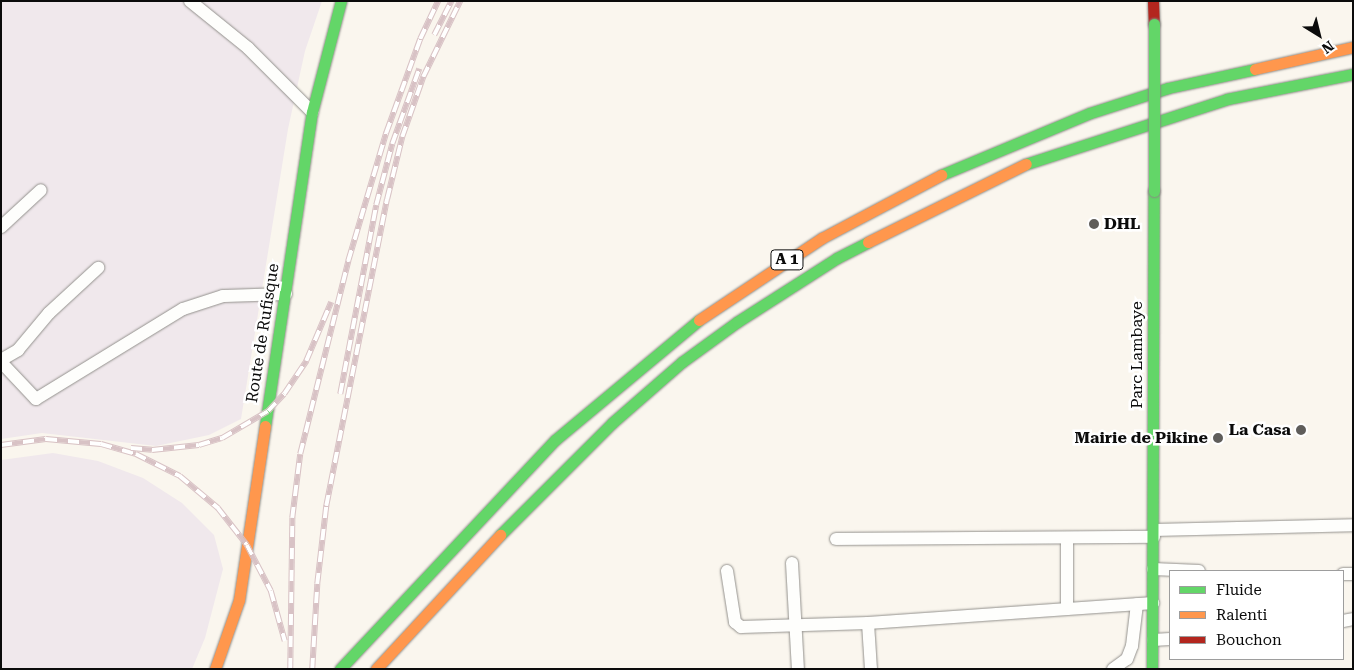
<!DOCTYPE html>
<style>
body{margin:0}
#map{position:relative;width:1354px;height:670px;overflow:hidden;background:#faf6ee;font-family:"Roboto Serif",serif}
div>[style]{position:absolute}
.industrial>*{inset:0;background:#f0e8ec}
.roads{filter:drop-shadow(0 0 1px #93918d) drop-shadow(0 0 1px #93918d)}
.street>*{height:12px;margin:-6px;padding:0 6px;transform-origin:6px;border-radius:6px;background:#fefefc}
.fast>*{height:11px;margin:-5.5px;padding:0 5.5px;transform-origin:5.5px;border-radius:5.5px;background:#63d668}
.slow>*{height:11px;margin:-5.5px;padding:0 5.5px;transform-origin:5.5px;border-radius:5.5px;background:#ff974d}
.jam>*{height:11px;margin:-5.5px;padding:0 5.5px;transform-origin:5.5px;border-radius:5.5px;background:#b3261e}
.rail>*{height:5.5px;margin-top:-2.75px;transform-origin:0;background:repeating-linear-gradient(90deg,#fff 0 11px,#d8c2c5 0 22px);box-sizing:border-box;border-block:1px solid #d8c2c5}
.bridges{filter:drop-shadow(0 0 1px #898784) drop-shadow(0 0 1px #898784)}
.fast-bridge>*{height:11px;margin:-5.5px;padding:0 5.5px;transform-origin:5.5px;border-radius:5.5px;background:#63d668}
.dots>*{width:14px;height:14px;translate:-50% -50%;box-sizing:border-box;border:2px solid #fff;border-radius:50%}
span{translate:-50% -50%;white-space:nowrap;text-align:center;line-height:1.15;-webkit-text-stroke:5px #fff;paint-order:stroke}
.shield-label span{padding:1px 4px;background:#fff;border:1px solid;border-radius:4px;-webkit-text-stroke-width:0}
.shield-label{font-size:15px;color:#0b0b0b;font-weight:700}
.poi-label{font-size:16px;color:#0b0b0b;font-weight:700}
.left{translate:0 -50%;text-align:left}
.right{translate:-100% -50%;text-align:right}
.street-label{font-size:16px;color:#0b0b0b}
.frame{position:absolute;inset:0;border:2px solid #0b0b0b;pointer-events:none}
.legend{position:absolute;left:1169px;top:570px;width:175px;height:90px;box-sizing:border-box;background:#fff;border:1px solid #9d9d9d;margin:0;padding:6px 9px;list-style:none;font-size:15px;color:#0b0b0b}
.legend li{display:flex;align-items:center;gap:10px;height:25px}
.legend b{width:25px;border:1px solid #9d9d9d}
.north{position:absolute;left:1294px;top:10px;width:50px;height:50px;-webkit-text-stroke:4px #fff;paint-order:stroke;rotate:144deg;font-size:14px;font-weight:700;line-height:20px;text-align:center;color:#0b0b0b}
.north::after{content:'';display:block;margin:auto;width:18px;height:22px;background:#0b0b0b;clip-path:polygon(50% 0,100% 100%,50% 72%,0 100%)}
</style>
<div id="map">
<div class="industrial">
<i style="clip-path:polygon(1px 1px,322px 1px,305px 51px,288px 129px,241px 419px,209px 435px,156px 446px,42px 433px,1px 439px)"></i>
<i style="clip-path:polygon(53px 453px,98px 461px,143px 478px,182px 503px,214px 535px,223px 569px,205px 638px,192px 669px,1px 669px,1px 460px)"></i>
</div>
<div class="roads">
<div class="street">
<i style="left:190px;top:1px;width:75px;rotate:39deg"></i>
<i style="left:248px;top:48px;width:91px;rotate:45deg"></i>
<i style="left:1px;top:227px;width:54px;rotate:-42.8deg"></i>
<i style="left:1px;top:360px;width:20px;rotate:-30deg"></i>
<i style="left:18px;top:350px;width:48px;rotate:-50deg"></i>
<i style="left:49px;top:313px;width:67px;rotate:-42.6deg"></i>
<i style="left:1px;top:362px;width:51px;rotate:46.6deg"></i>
<i style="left:36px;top:399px;width:172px;rotate:-31.5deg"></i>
<i style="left:183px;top:309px;width:42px;rotate:-18deg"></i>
<i style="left:223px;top:296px;width:63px;rotate:-1.8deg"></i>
<i style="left:1154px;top:530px;width:199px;rotate:-1.4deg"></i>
<i style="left:1067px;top:538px;width:71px;rotate:90deg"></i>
<i style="left:836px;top:539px;width:318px;rotate:-0.4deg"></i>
<i style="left:792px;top:563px;width:106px;rotate:86.8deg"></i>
<i style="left:1153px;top:569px;width:46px;rotate:2.5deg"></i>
<i style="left:727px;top:571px;width:52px;rotate:81.1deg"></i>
<i style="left:735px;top:622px;width:8px;rotate:40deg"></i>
<i style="left:741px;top:627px;width:127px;rotate:-1.8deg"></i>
<i style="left:868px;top:623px;width:286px;rotate:-4deg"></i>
<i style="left:1343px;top:574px;width:10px"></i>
<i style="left:1343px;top:621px;width:10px;rotate:-11deg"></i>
<i style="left:868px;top:623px;width:46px;rotate:86.3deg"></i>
<i style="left:1153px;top:640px;width:17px;rotate:-3deg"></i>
<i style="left:1113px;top:669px;width:17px;rotate:-36deg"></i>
<i style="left:1127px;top:659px;width:14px;rotate:-69deg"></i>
<i style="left:1132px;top:646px;width:42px;rotate:-83.2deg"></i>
</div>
<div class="fast">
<i style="left:1026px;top:164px;width:211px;rotate:-17.9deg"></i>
<i style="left:1227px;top:99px;width:128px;rotate:-11.2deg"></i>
<i style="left:941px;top:175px;width:161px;rotate:-22.6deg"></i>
<i style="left:1090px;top:113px;width:82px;rotate:-17.8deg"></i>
<i style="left:1168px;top:88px;width:89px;rotate:-12.3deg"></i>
<i style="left:265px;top:426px;width:317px;rotate:-81.5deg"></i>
<i style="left:312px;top:112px;width:115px;rotate:-75.4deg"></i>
<i style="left:500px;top:535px;width:158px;rotate:-45deg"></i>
<i style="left:612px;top:423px;width:93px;rotate:-41.1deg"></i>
<i style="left:682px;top:362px;width:68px;rotate:-36deg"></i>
<i style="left:737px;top:322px;width:119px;rotate:-32.6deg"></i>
<i style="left:837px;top:258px;width:35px;rotate:-27deg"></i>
<i style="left:340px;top:669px;width:314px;rotate:-46.8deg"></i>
<i style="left:555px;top:440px;width:187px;rotate:-39.8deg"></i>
<i style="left:1152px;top:669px;width:478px;rotate:-89.8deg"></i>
</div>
<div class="slow">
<i style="left:1255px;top:69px;width:100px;rotate:-12.7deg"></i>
<i style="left:868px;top:242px;width:176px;rotate:-26.3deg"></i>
<i style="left:699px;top:320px;width:148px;rotate:-33.7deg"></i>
<i style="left:822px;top:238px;width:135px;rotate:-27.9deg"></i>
<i style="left:215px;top:669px;width:73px;rotate:-70.8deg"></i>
<i style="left:239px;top:600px;width:176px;rotate:-81.5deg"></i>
<i style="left:376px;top:669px;width:183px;rotate:-47.2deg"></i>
</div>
<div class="jam">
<i style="left:1153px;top:1px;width:23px;rotate:88deg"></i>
</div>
</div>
<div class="rail">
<i style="left:434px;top:35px;width:38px;rotate:-63deg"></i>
<i style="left:340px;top:394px;width:192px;rotate:-79.2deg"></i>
<i style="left:376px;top:205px;width:63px;rotate:-75.3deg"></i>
<i style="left:392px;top:144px;width:80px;rotate:-70.2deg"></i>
<i style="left:1px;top:445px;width:45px;rotate:-7.6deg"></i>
<i style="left:46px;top:439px;width:55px;rotate:5.2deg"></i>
<i style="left:101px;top:444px;width:36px;rotate:16deg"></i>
<i style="left:136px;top:454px;width:49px;rotate:26.6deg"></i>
<i style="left:180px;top:476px;width:50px;rotate:40.1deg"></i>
<i style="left:218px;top:508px;width:47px;rotate:51.9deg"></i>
<i style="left:247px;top:545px;width:52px;rotate:62.4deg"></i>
<i style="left:271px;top:591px;width:52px;rotate:74.4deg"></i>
<i style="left:131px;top:448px;width:21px;rotate:5deg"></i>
<i style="left:152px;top:450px;width:47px;rotate:-6.1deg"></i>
<i style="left:199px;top:445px;width:24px;rotate:-17deg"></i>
<i style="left:222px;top:438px;width:53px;rotate:-30.4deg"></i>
<i style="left:268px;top:411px;width:23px;rotate:-47deg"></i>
<i style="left:284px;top:394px;width:40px;rotate:-56deg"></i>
<i style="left:306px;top:361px;width:64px;rotate:-67deg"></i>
<i style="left:290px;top:669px;width:151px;rotate:-89.2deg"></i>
<i style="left:292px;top:518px;width:64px;rotate:-82.9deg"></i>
<i style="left:300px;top:454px;width:199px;rotate:-76deg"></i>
<i style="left:348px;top:261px;width:134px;rotate:-73.5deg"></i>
<i style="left:386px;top:133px;width:100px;rotate:-70.1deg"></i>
<i style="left:420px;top:39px;width:42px;rotate:-64.7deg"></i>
<i style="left:312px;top:669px;width:85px;rotate:-86.6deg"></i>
<i style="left:317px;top:584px;width:79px;rotate:-83.4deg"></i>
<i style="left:326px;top:506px;width:313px;rotate:-78.8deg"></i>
<i style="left:387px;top:199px;width:64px;rotate:-76.4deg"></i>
<i style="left:402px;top:137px;width:64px;rotate:-70.7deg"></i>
<i style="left:423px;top:77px;width:85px;rotate:-64deg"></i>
</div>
<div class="bridges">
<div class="fast-bridge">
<i style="left:1154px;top:24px;width:167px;rotate:90deg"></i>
</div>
</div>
<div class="dots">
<i style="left:1094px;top:224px;background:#5f5d5a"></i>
<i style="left:1301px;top:430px;background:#5f5d5a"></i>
<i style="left:1218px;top:438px;background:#5f5d5a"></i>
</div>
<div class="shield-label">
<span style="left:787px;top:260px">A 1</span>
</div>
<div class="poi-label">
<span class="left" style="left:1104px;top:224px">DHL</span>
<span class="right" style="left:1291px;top:430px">La Casa</span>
<span class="right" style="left:1208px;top:438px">Mairie de Pikine</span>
</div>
<div class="street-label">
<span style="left:263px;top:333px;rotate:-81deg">Route de Rufisque</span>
<span style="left:1137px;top:355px;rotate:-90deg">Parc Lambaye</span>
</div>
<div class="frame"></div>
<ul class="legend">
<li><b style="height:6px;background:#63d668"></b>Fluide</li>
<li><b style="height:6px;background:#ff974d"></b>Ralenti</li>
<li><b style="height:6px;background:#b3261e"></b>Bouchon</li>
</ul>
<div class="north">N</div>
</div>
